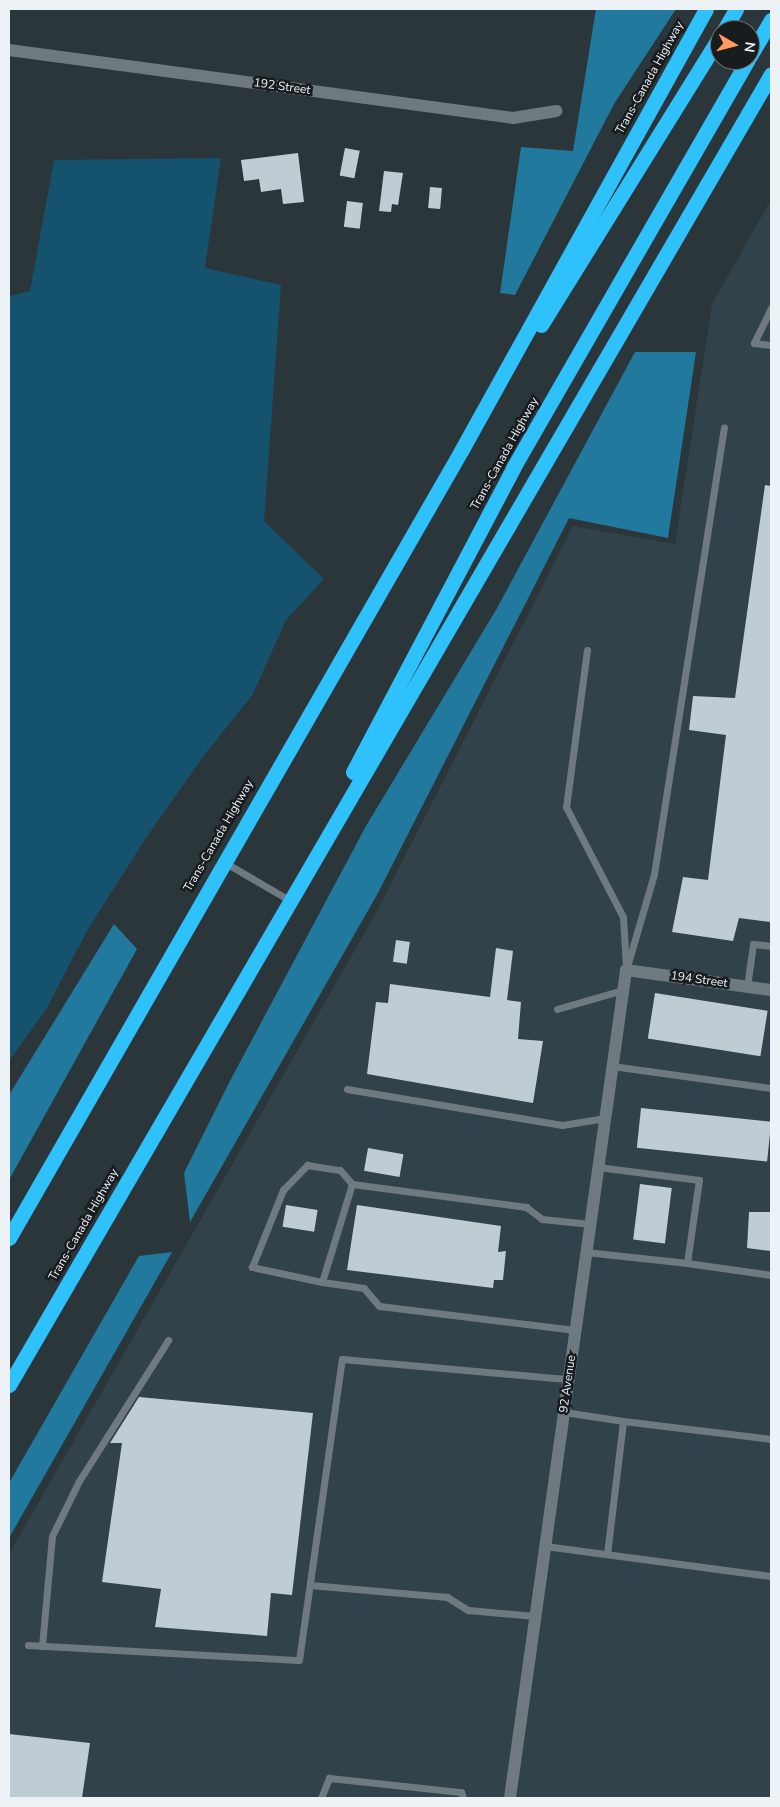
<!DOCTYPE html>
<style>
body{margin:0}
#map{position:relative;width:780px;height:1807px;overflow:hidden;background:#2b363b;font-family:"Nunito Sans",sans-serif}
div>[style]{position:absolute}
.built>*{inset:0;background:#31424a}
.green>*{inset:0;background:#14526d}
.forest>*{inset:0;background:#21799e}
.building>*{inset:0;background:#bfccd3;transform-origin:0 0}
.service>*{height:7px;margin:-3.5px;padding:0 3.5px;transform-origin:3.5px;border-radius:3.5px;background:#6f7a80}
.minor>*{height:12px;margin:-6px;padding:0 6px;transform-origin:6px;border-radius:6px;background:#6f7a80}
.tertiary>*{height:12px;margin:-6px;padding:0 6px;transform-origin:6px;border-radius:6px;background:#6f7a80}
.motorway>*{height:15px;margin:-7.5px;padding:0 7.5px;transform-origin:7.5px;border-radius:7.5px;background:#2ec1fc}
span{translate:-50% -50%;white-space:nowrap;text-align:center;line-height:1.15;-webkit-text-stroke:5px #181c1f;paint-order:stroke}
.street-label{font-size:12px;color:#ecf2f6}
.frame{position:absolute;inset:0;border:10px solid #ecf2f6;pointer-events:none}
.north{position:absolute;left:710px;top:20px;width:50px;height:50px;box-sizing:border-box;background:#181c1f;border:1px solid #6d7275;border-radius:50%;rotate:98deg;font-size:14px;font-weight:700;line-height:20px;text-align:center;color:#ecf2f6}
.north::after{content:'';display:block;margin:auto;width:18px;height:22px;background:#ff9b5b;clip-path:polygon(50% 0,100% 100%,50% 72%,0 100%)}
</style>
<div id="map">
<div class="built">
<i style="clip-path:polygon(771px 200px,771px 1798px,9px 1798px,9px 1554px,375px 915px,573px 526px,675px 544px,712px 304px)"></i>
</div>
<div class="green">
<i style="clip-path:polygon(221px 158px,205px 268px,281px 285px,264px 521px,324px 579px,286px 620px,253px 694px,202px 758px,146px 838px,88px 929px,47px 1008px,9px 1061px,9px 296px,30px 291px,54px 160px)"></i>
</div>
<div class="forest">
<i style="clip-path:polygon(596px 9px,676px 9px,614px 104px,515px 295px,500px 293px,521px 147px,573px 151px)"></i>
<i style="clip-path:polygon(635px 352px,696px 352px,668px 538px,569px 518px,378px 893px,190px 1222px,184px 1173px,231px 1079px,366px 826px,496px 610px)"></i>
<i style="clip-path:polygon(114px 924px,137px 949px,9px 1180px,9px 1095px)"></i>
<i style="clip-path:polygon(172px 1252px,9px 1538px,9px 1483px,139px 1256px)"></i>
</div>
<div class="building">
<i style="left:345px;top:148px;width:15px;height:28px;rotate:11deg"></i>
<i style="clip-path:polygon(298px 153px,304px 202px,283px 204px,281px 189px,261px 192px,259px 179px,244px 181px,241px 160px)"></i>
<i style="clip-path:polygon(384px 171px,403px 173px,398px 205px,392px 204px,391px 212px,379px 211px)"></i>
<i style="left:430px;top:187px;width:12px;height:21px;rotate:5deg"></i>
<i style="left:347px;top:201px;width:16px;height:26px;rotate:7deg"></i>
<i style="clip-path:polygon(765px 485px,771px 486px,771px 922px,739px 918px,733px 941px,672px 932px,683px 877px,708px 880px,726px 735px,689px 730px,693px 696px,735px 698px)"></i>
<i style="left:396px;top:940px;width:14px;height:22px;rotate:8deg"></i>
<i style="clip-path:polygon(496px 948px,513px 951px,507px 1000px,521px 1002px,518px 1039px,543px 1041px,533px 1103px,367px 1074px,376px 1002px,388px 1003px,390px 984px,490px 997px)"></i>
<i style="left:655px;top:993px;width:114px;height:46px;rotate:9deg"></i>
<i style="left:641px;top:1108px;width:131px;height:40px;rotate:6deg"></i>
<i style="left:368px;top:1148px;width:36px;height:23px;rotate:10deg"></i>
<i style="left:640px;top:1184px;width:32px;height:56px;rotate:7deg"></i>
<i style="left:286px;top:1205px;width:32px;height:22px;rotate:9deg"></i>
<i style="clip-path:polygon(357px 1205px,501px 1226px,498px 1252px,506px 1251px,503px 1280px,494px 1280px,493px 1288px,347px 1270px)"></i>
<i style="clip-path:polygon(749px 1212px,771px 1212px,771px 1251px,747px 1248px)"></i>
<i style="clip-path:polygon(139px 1397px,313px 1413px,292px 1595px,271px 1593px,267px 1636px,155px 1627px,161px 1589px,102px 1582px,122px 1443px,110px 1443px)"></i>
<i style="clip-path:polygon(9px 1734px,90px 1743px,82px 1798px,9px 1798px)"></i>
</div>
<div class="service">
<i style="left:771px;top:308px;width:39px;rotate:116deg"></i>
<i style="left:754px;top:343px;width:17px;rotate:7deg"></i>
<i style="left:587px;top:650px;width:158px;rotate:97.6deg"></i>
<i style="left:566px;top:807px;width:124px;rotate:62.6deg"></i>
<i style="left:623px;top:917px;width:51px;rotate:86.6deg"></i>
<i style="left:224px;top:862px;width:75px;rotate:30.3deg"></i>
<i style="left:626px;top:970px;width:100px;rotate:-73.7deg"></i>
<i style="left:654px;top:874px;width:452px;rotate:-81.1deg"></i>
<i style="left:747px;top:987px;width:43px;rotate:-82.1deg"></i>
<i style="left:753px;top:944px;width:18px;rotate:6deg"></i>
<i style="left:557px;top:1009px;width:69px;rotate:-16.1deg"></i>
<i style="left:612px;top:1066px;width:161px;rotate:7.9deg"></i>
<i style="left:347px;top:1089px;width:218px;rotate:9.5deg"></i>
<i style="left:562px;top:1125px;width:44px;rotate:-9.2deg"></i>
<i style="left:586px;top:1252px;width:102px;rotate:6.2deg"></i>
<i style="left:687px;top:1263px;width:84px;rotate:-81.8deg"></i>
<i style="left:699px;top:1180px;width:102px;rotate:-172.7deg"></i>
<i style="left:687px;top:1263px;width:85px;rotate:8.1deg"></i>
<i style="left:322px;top:1282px;width:72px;rotate:-167.9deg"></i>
<i style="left:252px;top:1267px;width:83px;rotate:-68.1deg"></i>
<i style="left:283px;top:1190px;width:35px;rotate:-46deg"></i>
<i style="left:307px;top:1165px;width:33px;rotate:9deg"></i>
<i style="left:340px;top:1170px;width:18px;rotate:49deg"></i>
<i style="left:575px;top:1330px;width:197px;rotate:-173deg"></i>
<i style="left:379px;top:1306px;width:23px;rotate:-130deg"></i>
<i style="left:364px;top:1288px;width:42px;rotate:-171.9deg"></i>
<i style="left:322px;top:1282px;width:102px;rotate:-73deg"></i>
<i style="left:352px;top:1184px;width:176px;rotate:7.5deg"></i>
<i style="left:526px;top:1207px;width:20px;rotate:37deg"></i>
<i style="left:542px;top:1219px;width:48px;rotate:5.9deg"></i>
<i style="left:564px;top:1412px;width:60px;rotate:8.7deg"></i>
<i style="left:545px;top:1546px;width:228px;rotate:7.6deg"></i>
<i style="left:607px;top:1554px;width:134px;rotate:-83.1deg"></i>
<i style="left:623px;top:1421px;width:149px;rotate:6.9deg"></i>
<i style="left:310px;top:1585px;width:138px;rotate:5deg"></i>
<i style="left:447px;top:1597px;width:25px;rotate:32deg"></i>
<i style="left:468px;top:1610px;width:67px;rotate:5.1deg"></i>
<i style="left:28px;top:1645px;width:271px;rotate:3.2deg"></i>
<i style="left:299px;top:1660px;width:304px;rotate:-81.9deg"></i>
<i style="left:342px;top:1359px;width:227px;rotate:5.1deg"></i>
<i style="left:42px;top:1646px;width:110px;rotate:-84.8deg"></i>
<i style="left:52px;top:1536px;width:61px;rotate:-63.9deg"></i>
<i style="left:79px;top:1481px;width:167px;rotate:-57.7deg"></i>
<i style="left:321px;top:1798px;width:22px;rotate:-68deg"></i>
<i style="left:329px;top:1778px;width:133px;rotate:6.1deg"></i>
<i style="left:461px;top:1792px;width:6px;rotate:72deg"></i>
</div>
<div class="minor">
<i style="left:9px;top:50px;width:509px;rotate:7.68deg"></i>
<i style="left:513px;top:118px;width:44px;rotate:-9.2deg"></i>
</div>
<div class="tertiary">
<i style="left:510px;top:1798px;width:836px;rotate:-82.02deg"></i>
<i style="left:626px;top:970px;width:146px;rotate:7.9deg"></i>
</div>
<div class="motorway">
<i style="left:724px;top:30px;width:24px;rotate:-60deg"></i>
<i style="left:750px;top:56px;width:42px;rotate:-59.7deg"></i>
<i style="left:541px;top:325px;width:340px;rotate:-58.2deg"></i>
<i style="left:353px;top:772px;width:344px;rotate:-62.2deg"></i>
<i style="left:513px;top:468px;width:471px;rotate:-60.1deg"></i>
<i style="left:9px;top:1238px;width:908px;rotate:-60.13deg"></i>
<i style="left:461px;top:451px;width:505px;rotate:-61deg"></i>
<i style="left:9px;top:1385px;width:1516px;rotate:-59.83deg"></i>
</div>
<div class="street-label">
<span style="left:650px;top:78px;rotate:-61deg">Trans-Canada Highway</span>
<span style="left:282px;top:87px;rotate:8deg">192 Street</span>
<span style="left:505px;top:454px;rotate:-61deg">Trans-Canada Highway</span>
<span style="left:219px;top:836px;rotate:-60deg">Trans-Canada Highway</span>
<span style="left:699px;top:980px;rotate:8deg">194 Street</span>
<span style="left:84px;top:1225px;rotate:-60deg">Trans-Canada Highway</span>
<span style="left:568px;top:1384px;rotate:-82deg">92 Avenue</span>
</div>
<div class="frame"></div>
<div class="north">N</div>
</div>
